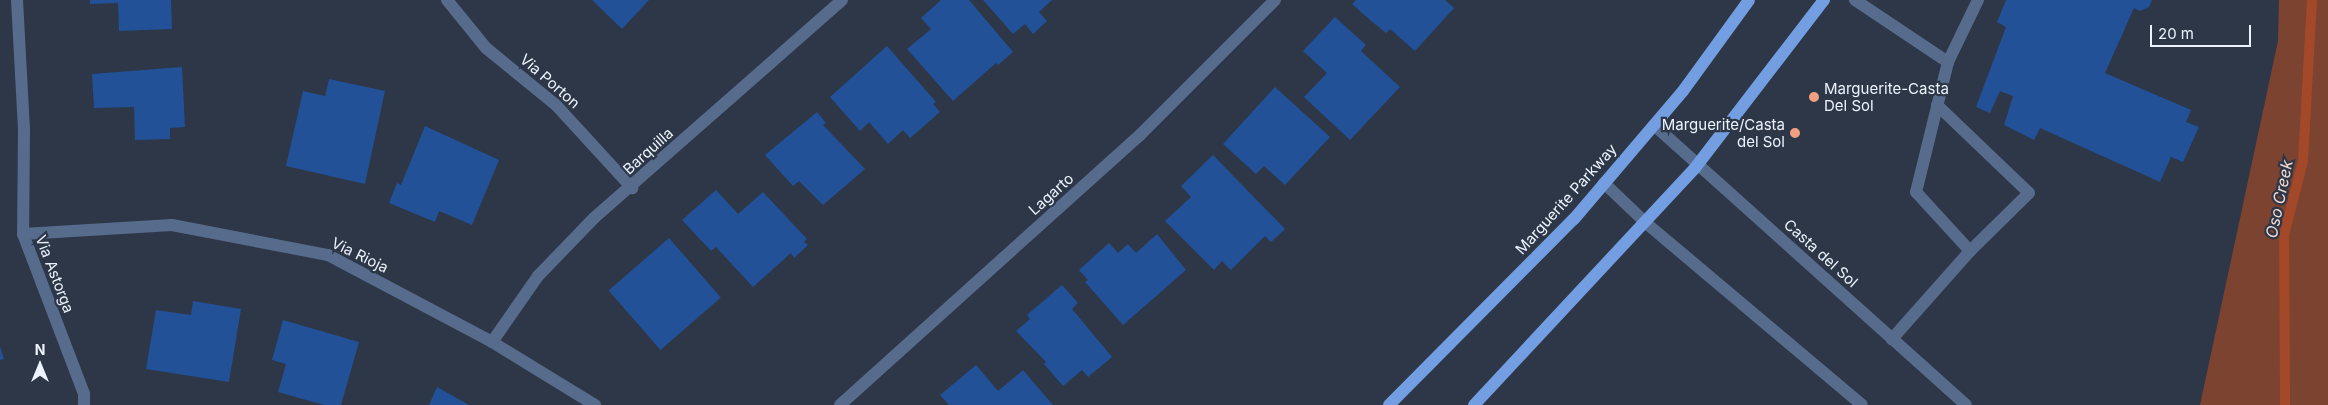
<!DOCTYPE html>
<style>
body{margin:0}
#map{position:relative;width:2328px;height:405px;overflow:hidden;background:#2d3747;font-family:Inter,sans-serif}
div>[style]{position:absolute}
.green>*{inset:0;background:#7c4330}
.stream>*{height:10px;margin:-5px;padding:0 5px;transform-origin:5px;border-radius:5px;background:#a3492a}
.building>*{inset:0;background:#225198;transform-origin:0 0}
.service>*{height:12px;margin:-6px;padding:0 6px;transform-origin:6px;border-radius:6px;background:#576c8c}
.minor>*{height:12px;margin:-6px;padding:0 6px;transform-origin:6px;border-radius:6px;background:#576c8c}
.tertiary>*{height:12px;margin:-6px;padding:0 6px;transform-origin:6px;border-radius:6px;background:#576c8c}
.primary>*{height:12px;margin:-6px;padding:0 6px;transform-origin:6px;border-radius:6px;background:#739ee1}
.dots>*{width:14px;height:14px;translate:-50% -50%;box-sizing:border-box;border:2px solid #2d3747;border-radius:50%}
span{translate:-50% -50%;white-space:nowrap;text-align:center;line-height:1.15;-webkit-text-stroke:4.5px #2d3747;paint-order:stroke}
.street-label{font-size:15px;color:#edf3fe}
.poi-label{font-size:15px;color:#edf3fe}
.left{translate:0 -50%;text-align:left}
.right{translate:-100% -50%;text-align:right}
.water-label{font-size:16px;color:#f1d7ce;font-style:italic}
.north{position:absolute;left:15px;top:340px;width:50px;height:50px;-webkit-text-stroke:4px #2d3747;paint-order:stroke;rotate:0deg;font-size:14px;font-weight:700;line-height:20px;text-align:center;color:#edf3fe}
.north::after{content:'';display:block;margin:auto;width:18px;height:22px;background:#edf3fe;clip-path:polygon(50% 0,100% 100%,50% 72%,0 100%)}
.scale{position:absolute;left:2150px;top:25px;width:101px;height:22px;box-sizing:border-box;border:2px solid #edf3fe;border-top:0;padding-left:6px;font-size:15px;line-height:18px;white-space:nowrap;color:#edf3fe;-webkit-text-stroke:4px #2d3747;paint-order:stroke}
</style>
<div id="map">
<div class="green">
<i style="clip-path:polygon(2279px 0,2328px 0,2328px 405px,2200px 405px,2278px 41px)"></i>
</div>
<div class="stream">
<i style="left:2285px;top:405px;width:170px;rotate:-90.3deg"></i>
<i style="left:2284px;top:235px;width:76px;rotate:-75.6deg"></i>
<i style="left:2303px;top:161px;width:161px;rotate:-86.8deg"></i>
</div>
<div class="building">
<i style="clip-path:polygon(90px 0,171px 0,172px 29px,119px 31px,118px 3px,90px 4px)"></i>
<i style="clip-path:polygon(592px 0,649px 0,622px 29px)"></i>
<i style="clip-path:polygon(941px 0,969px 0,1013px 52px,998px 65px,996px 63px,953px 101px,907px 49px,931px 29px,921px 18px)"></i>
<i style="clip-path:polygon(983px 0,1052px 0,1039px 12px,1047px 21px,1033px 34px,1025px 24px,1013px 34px)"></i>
<i style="clip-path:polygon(1356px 0,1445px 0,1454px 8px,1415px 51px,1390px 29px,1386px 33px,1370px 20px,1352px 4px)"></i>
<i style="clip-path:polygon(2006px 0,2152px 0,2149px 7px,2140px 11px,2134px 8px,2105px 73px,2191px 110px,2186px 122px,2199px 127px,2183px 162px,2171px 157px,2160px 182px,2040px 128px,2034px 140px,2004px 125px,2013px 96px,2000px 91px,1990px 113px,1976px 107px,2006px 27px,1997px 22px)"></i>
<i style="clip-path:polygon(1335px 17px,1366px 45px,1361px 51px,1400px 87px,1350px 140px,1304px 97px,1327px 73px,1303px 51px)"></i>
<i style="clip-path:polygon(887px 46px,936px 102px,933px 104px,940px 112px,910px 138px,903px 130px,888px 144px,869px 122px,860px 131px,830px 97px)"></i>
<i style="clip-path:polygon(182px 67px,185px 127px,170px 128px,170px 139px,135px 140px,134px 107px,94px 108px,92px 74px)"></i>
<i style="clip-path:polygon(329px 79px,385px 91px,365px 184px,286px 166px,303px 91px,325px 96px)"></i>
<i style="clip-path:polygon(1275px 87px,1330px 137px,1285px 185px,1264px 166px,1256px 174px,1223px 144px)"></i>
<i style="clip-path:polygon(817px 112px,826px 123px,823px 125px,865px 169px,823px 205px,799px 181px,793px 186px,765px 155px)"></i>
<i style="clip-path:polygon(425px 126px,499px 160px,472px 225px,439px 211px,435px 222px,389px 203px,397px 183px,401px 185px)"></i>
<i style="clip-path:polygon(1213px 155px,1285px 229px,1271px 242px,1265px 236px,1231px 270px,1222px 261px,1214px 270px,1165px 221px,1191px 197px,1181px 186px)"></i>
<i style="clip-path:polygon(716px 190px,738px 214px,763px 192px,807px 239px,804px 242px,808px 245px,794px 258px,791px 253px,753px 287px,716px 247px,711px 251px,682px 220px)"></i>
<i style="clip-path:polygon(1157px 234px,1186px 270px,1123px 325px,1085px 282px,1088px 280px,1079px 270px,1109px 243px,1118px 253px,1128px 244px,1136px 253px)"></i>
<i style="left:669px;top:238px;width:79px;height:80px;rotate:49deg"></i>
<i style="clip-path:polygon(1062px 285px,1078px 303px,1072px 309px,1112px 357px,1088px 377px,1082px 370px,1063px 386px,1044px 364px,1046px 362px,1016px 331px,1030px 319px,1027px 315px)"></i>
<i style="clip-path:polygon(193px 301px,241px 309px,229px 382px,146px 369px,156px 310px,191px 315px)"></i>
<i style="clip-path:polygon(283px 320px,359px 342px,341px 405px,324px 405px,278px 392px,286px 364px,272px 360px)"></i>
<i style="clip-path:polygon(0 346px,4px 359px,0 360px)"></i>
<i style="clip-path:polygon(976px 365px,998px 391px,1023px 370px,1053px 405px,949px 405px,940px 395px)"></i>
<i style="clip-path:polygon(437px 387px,469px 405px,429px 405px)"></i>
</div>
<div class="service">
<i style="left:1855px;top:0;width:112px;rotate:33.7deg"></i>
<i style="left:1948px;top:62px;width:134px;rotate:103.8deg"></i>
<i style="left:1916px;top:192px;width:80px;rotate:47.5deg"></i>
<i style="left:1970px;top:251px;width:118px;rotate:131.6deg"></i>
<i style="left:1948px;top:62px;width:69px;rotate:-64.2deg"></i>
<i style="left:1937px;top:105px;width:127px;rotate:43.7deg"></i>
<i style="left:2029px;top:193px;width:83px;rotate:135.5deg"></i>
</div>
<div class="minor">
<i style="left:17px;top:0;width:129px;rotate:86.9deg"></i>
<i style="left:24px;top:129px;width:105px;rotate:90.5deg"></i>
<i style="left:23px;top:234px;width:171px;rotate:69.1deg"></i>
<i style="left:84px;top:394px;width:11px;rotate:90deg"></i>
<i style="left:447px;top:0;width:62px;rotate:50.9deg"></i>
<i style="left:486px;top:48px;width:90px;rotate:39.2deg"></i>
<i style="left:556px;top:105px;width:113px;rotate:47.5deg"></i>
<i style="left:23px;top:234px;width:149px;rotate:-3.5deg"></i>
<i style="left:172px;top:225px;width:159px;rotate:10.9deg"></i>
<i style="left:328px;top:255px;width:186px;rotate:27.9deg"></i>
<i style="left:492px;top:342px;width:121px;rotate:31.5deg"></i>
<i style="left:492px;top:342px;width:80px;rotate:-55.1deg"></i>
<i style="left:538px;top:276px;width:81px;rotate:-46deg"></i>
<i style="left:594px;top:218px;width:330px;rotate:-41.3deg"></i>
<i style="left:840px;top:405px;width:404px;rotate:-42deg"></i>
<i style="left:1140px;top:135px;width:191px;rotate:-45deg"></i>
</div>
<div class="tertiary">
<i style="left:1654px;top:125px;width:419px;rotate:41.9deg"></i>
<i style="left:1604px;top:183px;width:58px;rotate:43.6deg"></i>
<i style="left:1646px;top:223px;width:282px;rotate:40.1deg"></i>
</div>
<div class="primary">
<i style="left:1389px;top:405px;width:262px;rotate:-45.2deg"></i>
<i style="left:1574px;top:219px;width:168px;rotate:-49.6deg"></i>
<i style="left:1683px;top:91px;width:112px;rotate:-54deg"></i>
<i style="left:1474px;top:405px;width:324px;rotate:-47deg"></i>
<i style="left:1695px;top:168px;width:212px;rotate:-52.5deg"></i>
</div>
<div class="dots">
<i style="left:1814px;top:97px;background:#f39f83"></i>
<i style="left:1795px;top:133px;background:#f39f83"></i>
</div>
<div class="street-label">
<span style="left:550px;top:81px;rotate:41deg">Via Porton</span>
<span style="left:648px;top:151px;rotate:-42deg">Barquilla</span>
<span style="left:1051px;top:194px;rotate:-42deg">Lagarto</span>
<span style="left:1566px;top:199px;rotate:-48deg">Marguerite Parkway</span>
<span style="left:1821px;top:253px;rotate:42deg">Casta del Sol</span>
<span style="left:360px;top:255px;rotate:26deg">Via Rioja</span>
<span style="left:55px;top:274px;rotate:69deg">Via Astorga</span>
</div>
<div class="poi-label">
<span class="left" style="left:1824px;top:97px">Marguerite-Casta<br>Del Sol</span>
<span class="right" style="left:1785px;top:133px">Marguerite/Casta<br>del Sol</span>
</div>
<div class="water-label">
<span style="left:2279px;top:199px;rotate:-78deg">Oso Creek</span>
</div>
<div class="north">N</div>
<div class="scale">20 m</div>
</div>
